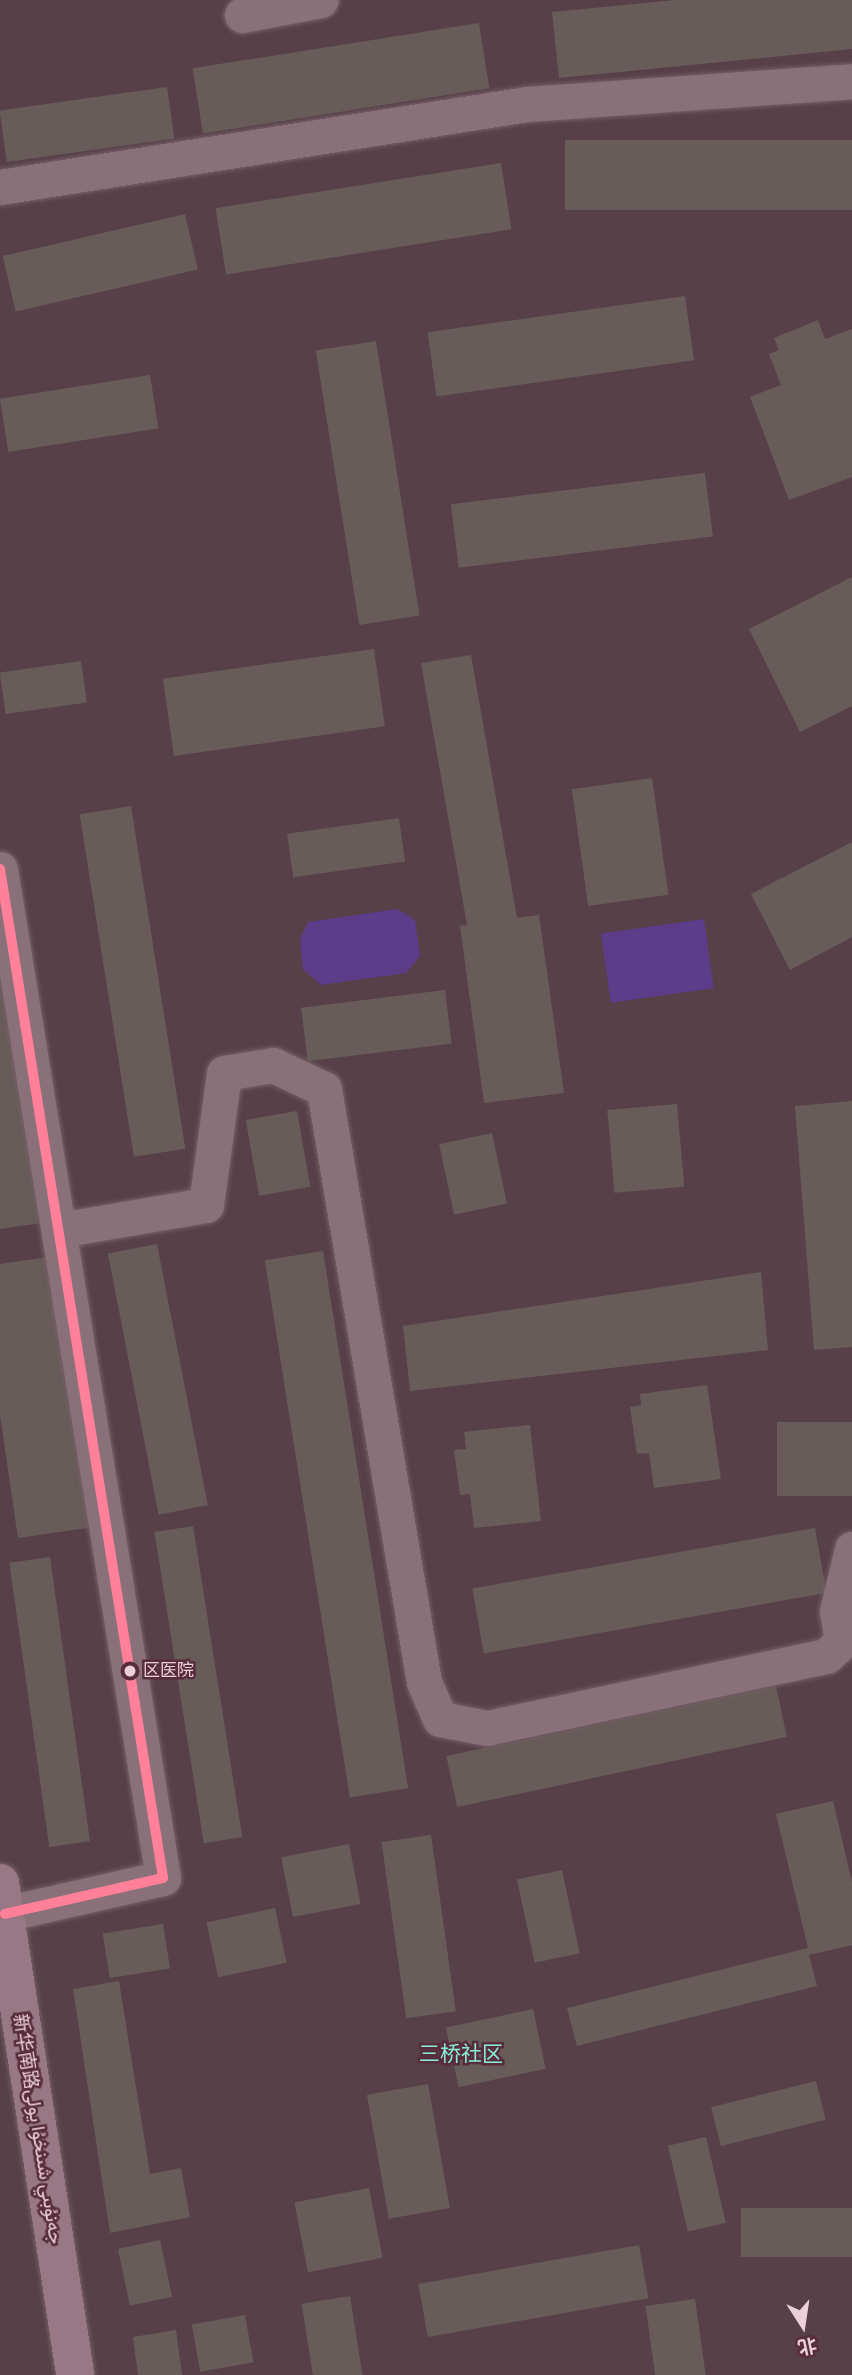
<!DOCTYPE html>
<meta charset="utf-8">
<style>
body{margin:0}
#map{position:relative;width:852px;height:2375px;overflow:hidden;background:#584049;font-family:"Public Sans",Vazirmatn,"Noto Sans SC",sans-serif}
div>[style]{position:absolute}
.green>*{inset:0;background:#5d3c8a;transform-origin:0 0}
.building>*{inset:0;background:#675c59;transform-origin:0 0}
.roads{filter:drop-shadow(0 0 2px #745f66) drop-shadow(0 0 2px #745f66)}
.minor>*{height:35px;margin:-17.5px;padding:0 17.5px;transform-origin:17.5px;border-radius:17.5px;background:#897079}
.secondary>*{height:38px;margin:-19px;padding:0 19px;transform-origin:19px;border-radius:19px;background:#977884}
.bus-1>*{height:10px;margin:-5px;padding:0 5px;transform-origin:5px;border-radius:5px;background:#ff8098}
.dots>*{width:19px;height:19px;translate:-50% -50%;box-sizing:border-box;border:4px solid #572c3b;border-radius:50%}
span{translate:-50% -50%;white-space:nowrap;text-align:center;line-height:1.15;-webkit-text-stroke:5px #572c3b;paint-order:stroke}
.bus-label{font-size:17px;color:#ecd0d8}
.left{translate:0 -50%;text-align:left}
.street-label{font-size:19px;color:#ecd0d8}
.neighbourhood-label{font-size:21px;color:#89eed8}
.north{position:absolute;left:768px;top:2291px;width:70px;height:70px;-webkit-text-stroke:5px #572c3b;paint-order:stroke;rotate:168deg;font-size:19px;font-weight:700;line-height:28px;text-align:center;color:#ecd0d8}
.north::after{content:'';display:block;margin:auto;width:24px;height:32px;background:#ecd0d8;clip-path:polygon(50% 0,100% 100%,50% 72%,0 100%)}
</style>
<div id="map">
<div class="green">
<i style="clip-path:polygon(397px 909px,415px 920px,420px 956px,406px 973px,321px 985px,303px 969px,300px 939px,308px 922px)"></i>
<i style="left:704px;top:919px;width:70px;height:104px;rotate:82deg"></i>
</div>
<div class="building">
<i style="clip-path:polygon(675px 0,852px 0,852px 49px,559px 78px,552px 12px)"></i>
<i style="left:479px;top:23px;width:66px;height:290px;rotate:81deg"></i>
<i style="left:167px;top:87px;width:52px;height:169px;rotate:82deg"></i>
<i style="left:852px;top:140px;width:70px;height:287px;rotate:90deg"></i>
<i style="left:501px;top:163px;width:67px;height:289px;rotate:81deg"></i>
<i style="left:185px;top:214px;width:57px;height:187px;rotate:77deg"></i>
<i style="left:685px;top:296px;width:65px;height:260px;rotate:82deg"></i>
<i style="clip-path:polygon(818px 320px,825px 339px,852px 329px,852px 477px,789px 500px,750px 397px,781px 385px,769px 354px,779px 350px,774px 338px)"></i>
<i style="left:376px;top:341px;width:278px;height:61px;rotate:81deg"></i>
<i style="left:150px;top:375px;width:54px;height:152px;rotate:81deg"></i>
<i style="left:705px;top:473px;width:64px;height:256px;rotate:83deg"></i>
<i style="clip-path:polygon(852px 577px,852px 706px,800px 732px,749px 629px)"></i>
<i style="left:374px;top:649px;width:78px;height:213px;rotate:82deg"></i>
<i style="clip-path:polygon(471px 655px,517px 918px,539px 915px,564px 1093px,484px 1103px,460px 926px,467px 925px,421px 663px)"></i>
<i style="left:81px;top:661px;width:42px;height:82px;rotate:82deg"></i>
<i style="left:652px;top:778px;width:118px;height:81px;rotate:82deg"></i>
<i style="left:131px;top:806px;width:347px;height:52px;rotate:81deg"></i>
<i style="left:399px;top:818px;width:44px;height:113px;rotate:82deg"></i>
<i style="clip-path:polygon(852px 842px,852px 937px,790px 970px,751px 894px)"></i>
<i style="clip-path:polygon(0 950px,48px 1222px,0 1229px)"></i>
<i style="left:445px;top:990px;width:54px;height:145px;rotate:83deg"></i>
<i style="clip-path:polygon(852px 1101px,852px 1347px,814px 1350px,795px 1106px)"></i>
<i style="left:677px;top:1104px;width:83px;height:70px;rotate:85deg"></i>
<i style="left:297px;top:1111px;width:77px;height:52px;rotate:80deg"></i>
<i style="left:492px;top:1133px;width:72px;height:54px;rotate:78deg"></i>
<i style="left:157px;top:1244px;width:266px;height:50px;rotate:79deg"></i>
<i style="left:323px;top:1251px;width:544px;height:59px;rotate:81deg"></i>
<i style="clip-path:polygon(55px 1256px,94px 1527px,18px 1538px,0 1415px,0 1264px)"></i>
<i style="clip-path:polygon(761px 1272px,768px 1350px,410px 1391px,403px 1326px)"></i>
<i style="clip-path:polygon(707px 1385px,721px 1479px,654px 1488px,649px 1453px,637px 1454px,630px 1407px,641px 1405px,640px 1394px)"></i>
<i style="left:852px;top:1422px;width:74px;height:75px;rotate:90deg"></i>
<i style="clip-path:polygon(530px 1425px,541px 1521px,474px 1528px,470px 1494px,460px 1495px,454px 1450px,466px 1449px,464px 1432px)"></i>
<i style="left:193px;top:1526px;width:315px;height:39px;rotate:81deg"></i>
<i style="left:815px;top:1528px;width:66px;height:348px;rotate:80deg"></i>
<i style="left:50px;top:1557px;width:287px;height:41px;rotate:82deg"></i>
<i style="left:776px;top:1686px;width:52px;height:337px;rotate:78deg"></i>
<i style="clip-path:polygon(833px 1801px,852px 1882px,852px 1945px,809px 1955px,817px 1986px,577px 2046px,567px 2008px,808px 1948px,776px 1814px)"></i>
<i style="left:431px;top:1835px;width:178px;height:50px;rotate:82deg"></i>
<i style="left:349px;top:1844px;width:61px;height:69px;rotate:79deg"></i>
<i style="left:562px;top:1870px;width:85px;height:46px;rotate:78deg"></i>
<i style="left:275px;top:1908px;width:56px;height:70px;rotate:78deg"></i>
<i style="left:163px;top:1924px;width:45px;height:61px;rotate:81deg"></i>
<i style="clip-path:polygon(119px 1981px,150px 2174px,181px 2168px,190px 2217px,110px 2233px,73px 1989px)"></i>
<i style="left:533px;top:2009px;width:61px;height:89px;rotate:78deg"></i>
<i style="left:816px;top:2081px;width:40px;height:108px;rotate:76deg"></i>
<i style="left:428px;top:2084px;width:126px;height:62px;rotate:80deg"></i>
<i style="left:706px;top:2137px;width:88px;height:39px;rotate:77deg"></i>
<i style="left:369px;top:2188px;width:71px;height:76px;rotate:79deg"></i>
<i style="left:852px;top:2208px;width:49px;height:111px;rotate:90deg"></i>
<i style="left:160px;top:2240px;width:58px;height:43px;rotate:78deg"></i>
<i style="left:639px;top:2245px;width:54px;height:224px;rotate:80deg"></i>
<i style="left:350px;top:2296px;width:80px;height:49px;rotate:81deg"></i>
<i style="left:695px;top:2299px;width:77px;height:50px;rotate:82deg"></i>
<i style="left:245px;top:2315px;width:48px;height:54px;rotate:80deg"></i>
<i style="clip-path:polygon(176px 2330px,182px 2375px,138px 2375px,133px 2337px)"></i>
</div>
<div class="roads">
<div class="minor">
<i style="left:242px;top:15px;width:80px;rotate:-10.8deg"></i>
<i style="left:0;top:187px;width:533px;rotate:-8.95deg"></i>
<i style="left:527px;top:104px;width:326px;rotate:-4deg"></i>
<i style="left:0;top:869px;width:1022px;rotate:80.82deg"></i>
<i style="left:163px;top:1878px;width:162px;rotate:167.2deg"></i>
<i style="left:59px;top:1230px;width:149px;rotate:-9.7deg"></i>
<i style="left:206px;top:1205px;width:133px;rotate:-82.2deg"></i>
<i style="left:224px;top:1073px;width:50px;rotate:-9.3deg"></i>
<i style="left:273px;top:1065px;width:56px;rotate:25.2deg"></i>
<i style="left:324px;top:1089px;width:601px;rotate:80.43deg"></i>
<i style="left:424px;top:1682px;width:40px;rotate:66.6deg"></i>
<i style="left:440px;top:1719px;width:48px;rotate:10.8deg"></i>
<i style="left:487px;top:1728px;width:347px;rotate:-12deg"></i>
<i style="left:826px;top:1656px;width:21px;rotate:-41deg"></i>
<i style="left:842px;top:1642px;width:31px;rotate:-99deg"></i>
<i style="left:837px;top:1611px;width:64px;rotate:-76.4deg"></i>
</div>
<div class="secondary">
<i style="left:0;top:1883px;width:498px;rotate:81.3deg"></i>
</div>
</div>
<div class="bus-1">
<i style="left:0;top:869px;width:1022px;rotate:80.82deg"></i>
<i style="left:163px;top:1878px;width:162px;rotate:167.2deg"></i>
</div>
<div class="dots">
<i style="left:130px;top:1671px;background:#ecd0d8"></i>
</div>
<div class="bus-label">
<span class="left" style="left:143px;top:1671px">区医院</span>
</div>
<div class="street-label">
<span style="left:38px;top:2129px;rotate:81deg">新华南路جەنۇبىي شىنخۇا يولى</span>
</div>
<div class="neighbourhood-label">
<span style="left:461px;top:2054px">三桥社区</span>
</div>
<div class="north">北</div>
</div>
